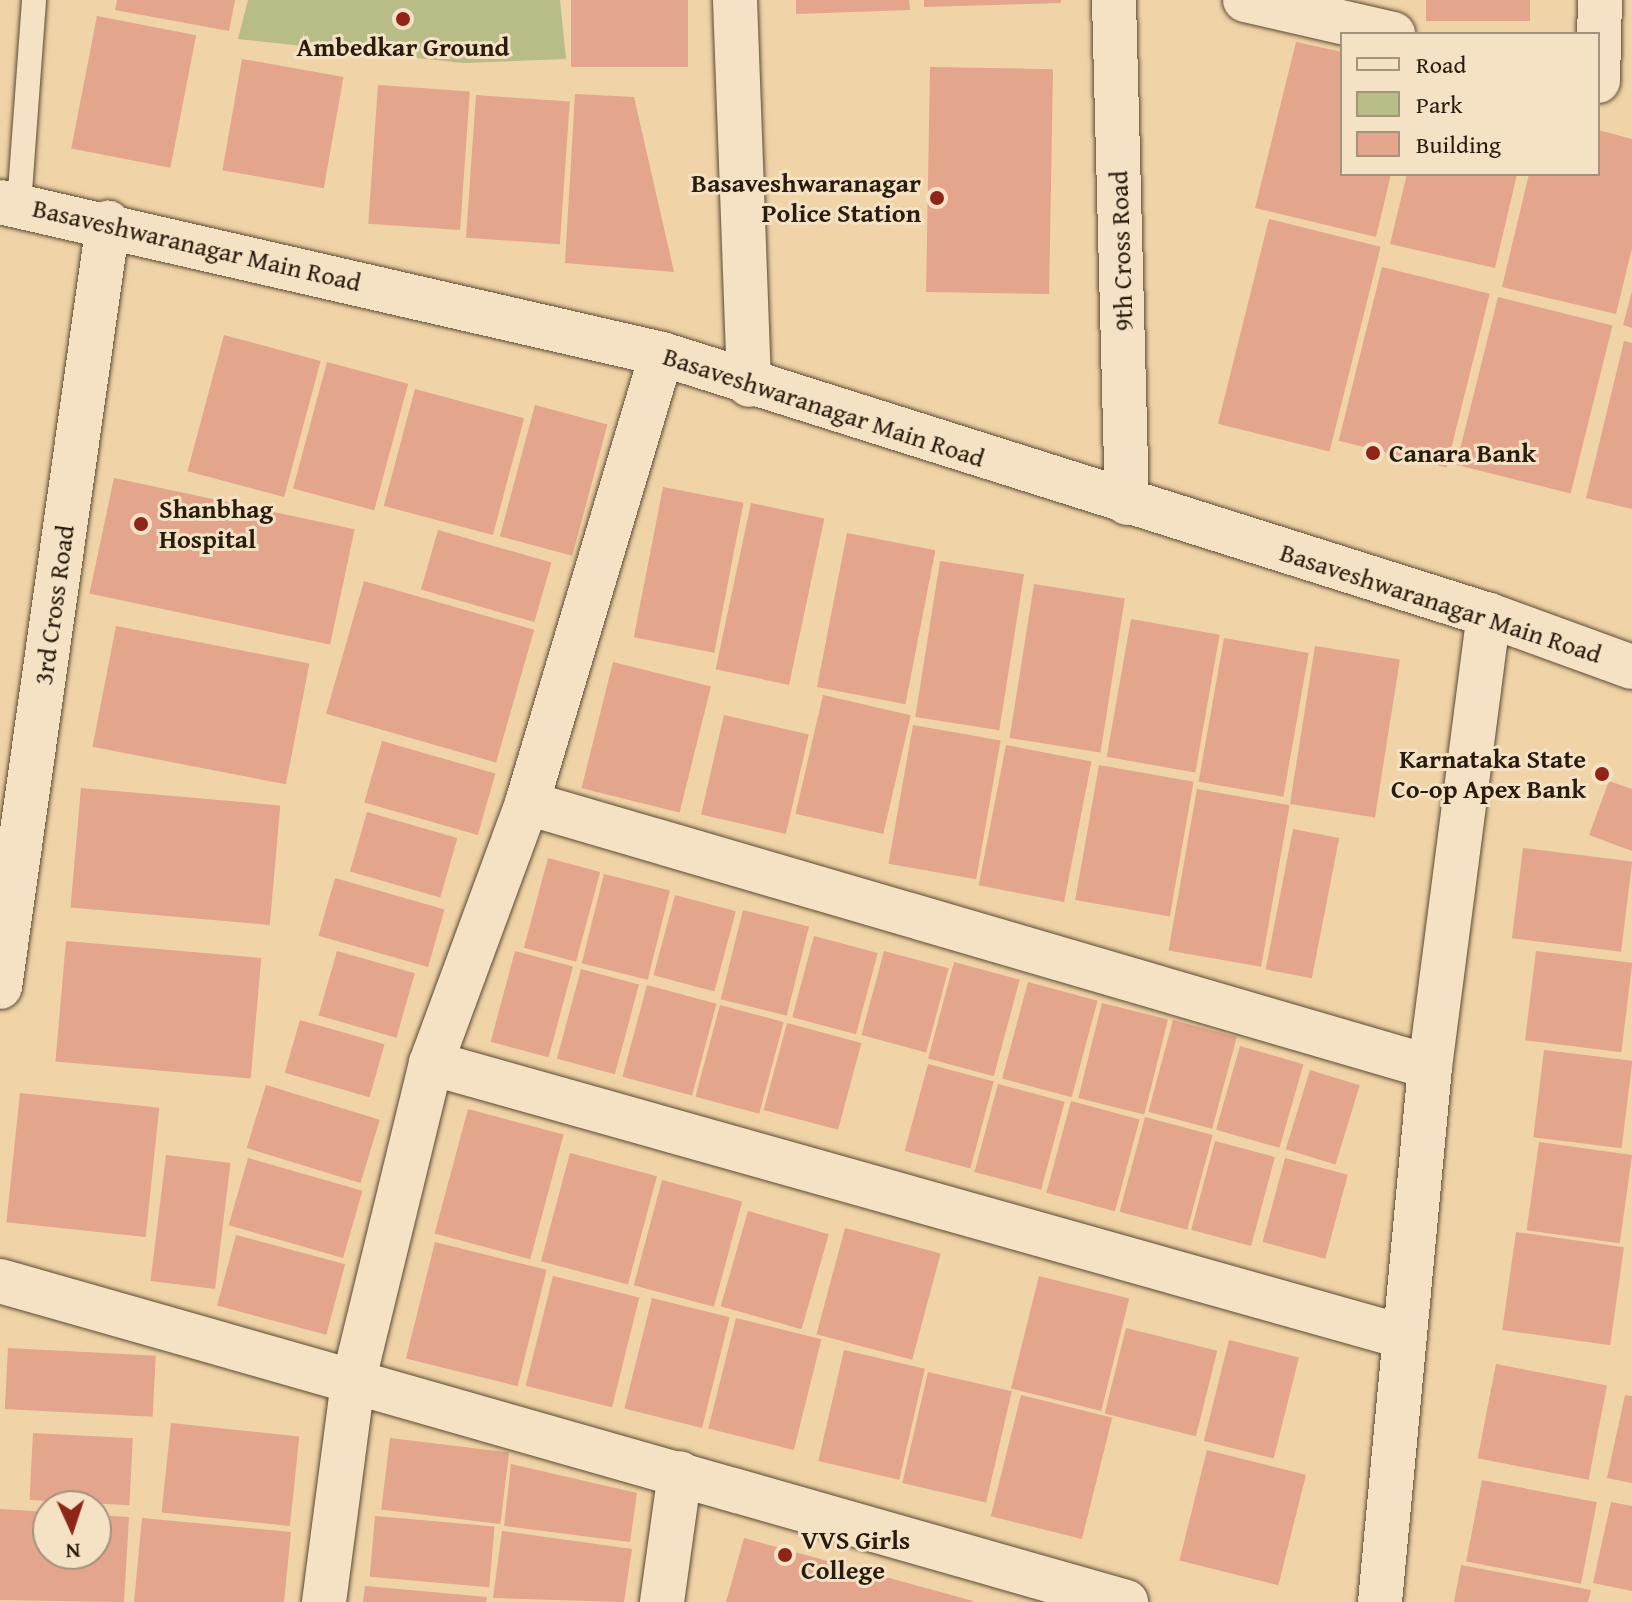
<!DOCTYPE html>
<style>
body{margin:0}
#map{position:relative;width:1632px;height:1602px;overflow:hidden;background:#f0d3a6;font-family:"Gentium Book Plus",serif}
div>[style]{position:absolute}
.green>*{inset:0;background:#b8bc87}
.building>*{inset:0;background:#e3a58b;transform-origin:0 0}
.roads{filter:drop-shadow(0 0 2px #5a4a34) drop-shadow(0 0 2px #5a4a34)}
.service>*{height:24px;margin:-12px;padding:0 12px;transform-origin:12px;border-radius:12px;background:#f5e2c5}
.minor>*{height:44px;margin:-22px;padding:0 22px;transform-origin:22px;border-radius:22px;background:#f5e2c5}
.tertiary>*{height:44px;margin:-22px;padding:0 22px;transform-origin:22px;border-radius:22px;background:#f5e2c5}
.secondary>*{height:44px;margin:-22px;padding:0 22px;transform-origin:22px;border-radius:22px;background:#f5e2c5}
.dots>*{width:22px;height:22px;translate:-50% -50%;box-sizing:border-box;border:4px solid #f5e2c5;border-radius:50%}
span{translate:-50% -50%;white-space:nowrap;text-align:center;line-height:1.15;-webkit-text-stroke:6px #f5e2c5;paint-order:stroke}
.poi-label{font-size:26px;color:#281c0e;font-weight:700}
.right{translate:-100% -50%;text-align:right}
.left{translate:0 -50%;text-align:left}
.street-label{font-size:26px;color:#281c0e}
.legend{position:absolute;left:1340px;top:32px;width:260px;height:144px;box-sizing:border-box;background:#f5e2c5;border:2px solid #a3937c;margin:0;padding:10px 14px;list-style:none;font-size:24px;color:#281c0e}
.legend li{display:flex;align-items:center;gap:16px;height:40px}
.legend b{width:40px;border:2px solid #a3937c}
.north{position:absolute;left:32px;top:1490px;width:80px;height:80px;box-sizing:border-box;background:#f5e2c5;border:2px solid #a3937c;border-radius:50%;rotate:177deg;font-size:22px;font-weight:700;line-height:32px;text-align:center;color:#281c0e}
.north::after{content:'';display:block;margin:auto;width:28px;height:36px;background:#8f2418;clip-path:polygon(50% 0,100% 100%,50% 72%,0 100%)}
</style>
<div id="map">
<div class="green">
<i style="clip-path:polygon(248px 0,560px 0,566px 59px,464px 63px,238px 39px)"></i>
</div>
<div class="building">
<i style="clip-path:polygon(117px 0,235px 0,229px 31px,115px 10px)"></i>
<i style="left:571px;top:0;width:117px;height:67px"></i>
<i style="clip-path:polygon(796px 0,909px 0,910px 10px,796px 14px)"></i>
<i style="clip-path:polygon(924px 0,1061px 0,1061px 3px,924px 7px)"></i>
<i style="left:1426px;top:0;width:104px;height:21px"></i>
<i style="left:97px;top:16px;width:101px;height:135px;rotate:11deg"></i>
<i style="clip-path:polygon(1296px 42px,1342px 52px,1342px 174px,1391px 174px,1376px 237px,1255px 208px)"></i>
<i style="left:242px;top:59px;width:103px;height:113px;rotate:10deg"></i>
<i style="left:930px;top:67px;width:123px;height:225px;rotate:1deg"></i>
<i style="left:378px;top:85px;width:92px;height:139px;rotate:4deg"></i>
<i style="clip-path:polygon(575px 94px,634px 97px,674px 272px,565px 263px)"></i>
<i style="left:476px;top:95px;width:94px;height:143px;rotate:4deg"></i>
<i style="clip-path:polygon(1598px 130px,1632px 139px,1632px 248px,1616px 314px,1502px 287px,1529px 174px,1598px 174px)"></i>
<i style="clip-path:polygon(1407px 174px,1517px 174px,1495px 268px,1390px 244px)"></i>
<i style="left:1269px;top:219px;width:115px;height:211px;rotate:14deg"></i>
<i style="left:1382px;top:267px;width:111px;height:179px;rotate:14deg"></i>
<i style="clip-path:polygon(1632px 291px,1632px 328px,1623px 325px)"></i>
<i style="left:1498px;top:297px;width:118px;height:173px;rotate:14deg"></i>
<i style="left:224px;top:335px;width:100px;height:141px;rotate:15deg"></i>
<i style="clip-path:polygon(1624px 341px,1632px 343px,1632px 509px,1586px 498px)"></i>
<i style="left:327px;top:362px;width:84px;height:131px;rotate:15deg"></i>
<i style="left:415px;top:389px;width:113px;height:121px;rotate:15deg"></i>
<i style="left:535px;top:405px;width:75px;height:136px;rotate:15deg"></i>
<i style="left:114px;top:478px;width:246px;height:118px;rotate:12deg"></i>
<i style="left:663px;top:487px;width:82px;height:153px;rotate:11deg"></i>
<i style="left:751px;top:503px;width:75px;height:170px;rotate:12deg"></i>
<i style="left:438px;top:530px;width:118px;height:62px;rotate:16deg"></i>
<i style="left:847px;top:533px;width:90px;height:157px;rotate:11deg"></i>
<i style="left:940px;top:561px;width:85px;height:158px;rotate:9deg"></i>
<i style="left:364px;top:581px;width:177px;height:138px;rotate:16deg"></i>
<i style="left:1034px;top:584px;width:92px;height:156px;rotate:9deg"></i>
<i style="left:1131px;top:619px;width:90px;height:140px;rotate:10deg"></i>
<i style="left:116px;top:626px;width:197px;height:123px;rotate:11deg"></i>
<i style="left:1224px;top:638px;width:86px;height:146px;rotate:10deg"></i>
<i style="left:1315px;top:646px;width:86px;height:160px;rotate:9deg"></i>
<i style="left:613px;top:662px;width:101px;height:130px;rotate:14deg"></i>
<i style="left:823px;top:695px;width:90px;height:122px;rotate:13deg"></i>
<i style="left:724px;top:715px;width:87px;height:102px;rotate:13deg"></i>
<i style="left:913px;top:725px;width:89px;height:141px;rotate:10deg"></i>
<i style="left:382px;top:741px;width:118px;height:64px;rotate:16deg"></i>
<i style="left:1006px;top:745px;width:87px;height:143px;rotate:11deg"></i>
<i style="left:1099px;top:765px;width:96px;height:137px;rotate:10deg"></i>
<i style="clip-path:polygon(1609px 781px,1632px 789px,1632px 851px,1589px 835px)"></i>
<i style="left:81px;top:788px;width:200px;height:120px;rotate:5deg"></i>
<i style="left:1197px;top:789px;width:94px;height:164px;rotate:10deg"></i>
<i style="left:367px;top:812px;width:94px;height:62px;rotate:16deg"></i>
<i style="left:1293px;top:829px;width:47px;height:143px;rotate:11deg"></i>
<i style="left:1523px;top:848px;width:110px;height:91px;rotate:7deg"></i>
<i style="left:548px;top:858px;width:54px;height:93px;rotate:15deg"></i>
<i style="left:604px;top:874px;width:68px;height:92px;rotate:14deg"></i>
<i style="left:335px;top:878px;width:114px;height:60px;rotate:16deg"></i>
<i style="left:675px;top:895px;width:63px;height:83px;rotate:15deg"></i>
<i style="left:743px;top:910px;width:68px;height:92px;rotate:14deg"></i>
<i style="left:814px;top:936px;width:66px;height:84px;rotate:15deg"></i>
<i style="left:66px;top:941px;width:196px;height:121px;rotate:5deg"></i>
<i style="left:337px;top:951px;width:81px;height:67px;rotate:16deg"></i>
<i style="left:515px;top:951px;width:60px;height:94px;rotate:15deg"></i>
<i style="left:884px;top:951px;width:67px;height:87px;rotate:15deg"></i>
<i style="left:1536px;top:951px;width:97px;height:90px;rotate:7deg"></i>
<i style="left:954px;top:962px;width:68px;height:100px;rotate:15deg"></i>
<i style="left:581px;top:969px;width:60px;height:93px;rotate:15deg"></i>
<i style="left:1028px;top:982px;width:72px;height:100px;rotate:15deg"></i>
<i style="left:647px;top:985px;width:72px;height:95px;rotate:15deg"></i>
<i style="left:1102px;top:1003px;width:68px;height:98px;rotate:14deg"></i>
<i style="left:720px;top:1005px;width:66px;height:95px;rotate:15deg"></i>
<i style="left:300px;top:1020px;width:88px;height:55px;rotate:16deg"></i>
<i style="left:1173px;top:1020px;width:66px;height:95px;rotate:15deg"></i>
<i style="left:787px;top:1023px;width:77px;height:90px;rotate:15deg"></i>
<i style="left:1240px;top:1046px;width:66px;height:87px;rotate:16deg"></i>
<i style="left:1544px;top:1050px;width:89px;height:88px;rotate:7deg"></i>
<i style="left:928px;top:1064px;width:68px;height:90px;rotate:15deg"></i>
<i style="left:1310px;top:1070px;width:52px;height:83px;rotate:17deg"></i>
<i style="left:998px;top:1084px;width:69px;height:91px;rotate:15deg"></i>
<i style="left:266px;top:1085px;width:119px;height:66px;rotate:17deg"></i>
<i style="left:20px;top:1093px;width:140px;height:130px;rotate:6deg"></i>
<i style="left:1071px;top:1101px;width:71px;height:95px;rotate:15deg"></i>
<i style="left:468px;top:1109px;width:99px;height:129px;rotate:15deg"></i>
<i style="left:1145px;top:1117px;width:70px;height:98px;rotate:15deg"></i>
<i style="left:1215px;top:1141px;width:62px;height:92px;rotate:15deg"></i>
<i style="left:1539px;top:1142px;width:94px;height:89px;rotate:8deg"></i>
<i style="left:570px;top:1153px;width:90px;height:112px;rotate:15deg"></i>
<i style="left:166px;top:1155px;width:65px;height:127px;rotate:7deg"></i>
<i style="left:248px;top:1158px;width:119px;height:70px;rotate:16deg"></i>
<i style="left:1285px;top:1158px;width:65px;height:87px;rotate:15deg"></i>
<i style="left:662px;top:1180px;width:83px;height:109px;rotate:15deg"></i>
<i style="left:748px;top:1211px;width:84px;height:99px;rotate:16deg"></i>
<i style="left:845px;top:1228px;width:99px;height:110px;rotate:15deg"></i>
<i style="left:1516px;top:1232px;width:109px;height:99px;rotate:8deg"></i>
<i style="left:236px;top:1235px;width:113px;height:73px;rotate:15deg"></i>
<i style="left:435px;top:1242px;width:115px;height:120px;rotate:14deg"></i>
<i style="left:553px;top:1276px;width:89px;height:113px;rotate:14deg"></i>
<i style="left:1039px;top:1276px;width:93px;height:116px;rotate:14deg"></i>
<i style="left:652px;top:1298px;width:80px;height:114px;rotate:14deg"></i>
<i style="left:736px;top:1318px;width:88px;height:114px;rotate:14deg"></i>
<i style="left:1126px;top:1328px;width:94px;height:88px;rotate:14deg"></i>
<i style="left:1229px;top:1340px;width:72px;height:104px;rotate:14deg"></i>
<i style="left:8px;top:1348px;width:148px;height:61px;rotate:3deg"></i>
<i style="left:844px;top:1350px;width:83px;height:114px;rotate:13deg"></i>
<i style="left:1496px;top:1364px;width:113px;height:96px;rotate:11deg"></i>
<i style="left:928px;top:1372px;width:86px;height:114px;rotate:13deg"></i>
<i style="left:1021px;top:1395px;width:94px;height:125px;rotate:14deg"></i>
<i style="clip-path:polygon(1625px 1395px,1632px 1396px,1632px 1483px,1607px 1478px)"></i>
<i style="left:171px;top:1423px;width:129px;height:90px;rotate:6deg"></i>
<i style="left:33px;top:1433px;width:100px;height:67px;rotate:3deg"></i>
<i style="left:390px;top:1438px;width:120px;height:72px;rotate:7deg"></i>
<i style="left:1207px;top:1450px;width:102px;height:114px;rotate:14deg"></i>
<i style="clip-path:polygon(511px 1464px,637px 1493px,630px 1542px,504px 1526px)"></i>
<i style="left:1482px;top:1480px;width:117px;height:83px;rotate:11deg"></i>
<i style="clip-path:polygon(1611px 1502px,1632px 1506px,1632px 1591px,1593px 1583px)"></i>
<i style="clip-path:polygon(0 1509px,48px 1512px,48px 1554px,96px 1554px,96px 1515px,129px 1517px,124px 1602px,0 1600px)"></i>
<i style="left:375px;top:1516px;width:120px;height:61px;rotate:5deg"></i>
<i style="clip-path:polygon(142px 1518px,291px 1532px,284px 1602px,134px 1602px)"></i>
<i style="clip-path:polygon(502px 1531px,632px 1549px,624px 1602px,493px 1598px)"></i>
<i style="clip-path:polygon(744px 1538px,973px 1601px,973px 1602px,726px 1602px)"></i>
<i style="clip-path:polygon(1461px 1565px,1591px 1590px,1588px 1602px,1454px 1602px)"></i>
<i style="clip-path:polygon(365px 1586px,487px 1597px,486px 1602px,363px 1602px)"></i>
</div>
<div class="roads">
<div class="service">
<i style="left:19px;top:205px;width:206px;rotate:-85.8deg"></i>
</div>
<div class="minor">
<i style="left:735px;top:0;width:385px;rotate:87.9deg"></i>
<i style="left:1245px;top:0;width:152px;rotate:12.9deg"></i>
<i style="left:1598px;top:81px;width:81px;rotate:-88.6deg"></i>
<i style="left:527px;top:803px;width:941px;rotate:16.3deg"></i>
<i style="left:0;top:987px;width:772px;rotate:-81.95deg"></i>
<i style="left:431px;top:1063px;width:1008px;rotate:15.72deg"></i>
<i style="left:0;top:1281px;width:1171px;rotate:15.91deg"></i>
<i style="left:324px;top:1602px;width:221px;rotate:-82.5deg"></i>
<i style="left:353px;top:1383px;width:329px;rotate:-76.3deg"></i>
<i style="left:431px;top:1063px;width:277px;rotate:-69.7deg"></i>
<i style="left:527px;top:803px;width:469px;rotate:-73.3deg"></i>
<i style="left:662px;top:1602px;width:130px;rotate:-82.1deg"></i>
</div>
<div class="tertiary">
<i style="left:1114px;top:0;width:503px;rotate:88.52deg"></i>
<i style="left:1380px;top:1602px;width:537px;rotate:-84.66deg"></i>
<i style="left:1430px;top:1067px;width:456px;rotate:-82.6deg"></i>
</div>
<div class="secondary">
<i style="left:0;top:202px;width:679px;rotate:12.93deg"></i>
<i style="left:662px;top:354px;width:867px;rotate:17.52deg"></i>
<i style="left:1489px;top:615px;width:152px;rotate:20deg"></i>
</div>
</div>
<div class="dots">
<i style="left:403px;top:19px;background:#8f2418"></i>
<i style="left:937px;top:198px;background:#8f2418"></i>
<i style="left:1373px;top:453px;background:#8f2418"></i>
<i style="left:141px;top:524px;background:#8f2418"></i>
<i style="left:1602px;top:774px;background:#8f2418"></i>
<i style="left:785px;top:1555px;background:#8f2418"></i>
</div>
<div class="poi-label">
<span style="left:403px;top:47px">Ambedkar Ground</span>
<span class="right" style="left:921px;top:198px">Basaveshwaranagar<br>Police Station</span>
<span class="left" style="left:1389px;top:453px">Canara Bank</span>
<span class="left" style="left:159px;top:524px">Shanbhag<br>Hospital</span>
<span class="right" style="left:1586px;top:774px">Karnataka State<br>Co-op Apex Bank</span>
<span class="left" style="left:801px;top:1555px">VVS Girls<br>College</span>
</div>
<div class="street-label">
<span style="left:197px;top:245px;rotate:13deg">Basaveshwaranagar Main Road</span>
<span style="left:1121px;top:251px;rotate:-92deg">9th Cross Road</span>
<span style="left:824px;top:407px;rotate:18deg">Basaveshwaranagar Main Road</span>
<span style="left:1441px;top:603px;rotate:18deg">Basaveshwaranagar Main Road</span>
<span style="left:54px;top:605px;rotate:-82deg">3rd Cross Road</span>
</div>
<ul class="legend">
<li><b style="height:10px;background:#f5e2c5"></b>Road</li>
<li><b style="height:22px;background:#b8bc87"></b>Park</li>
<li><b style="height:22px;background:#e3a58b"></b>Building</li>
</ul>
<div class="north">N</div>
</div>
